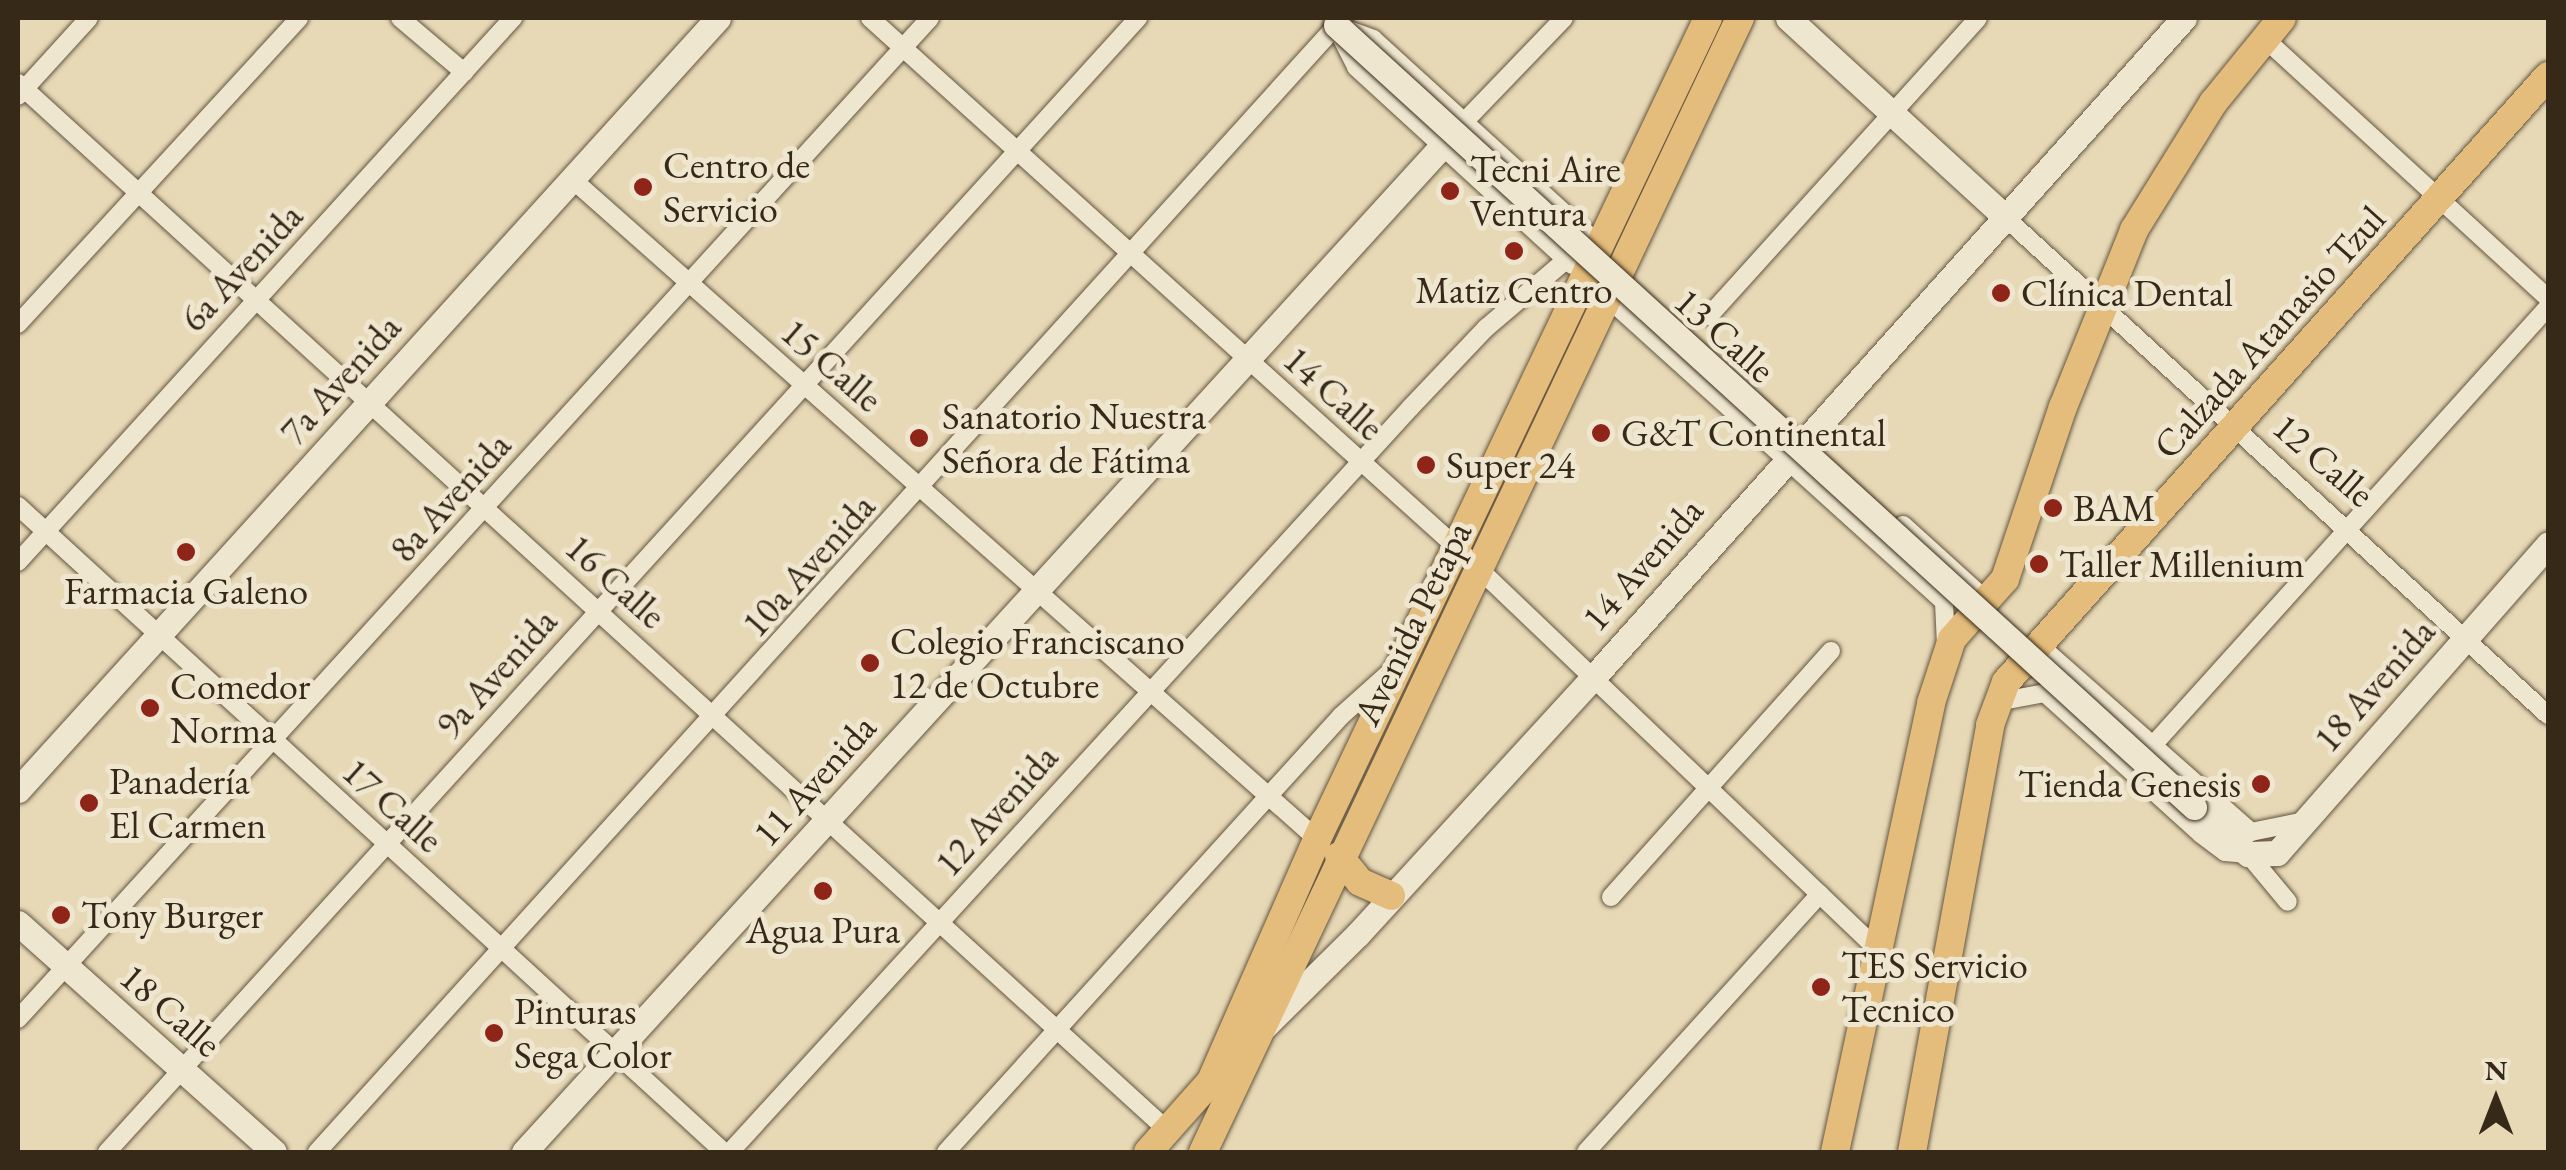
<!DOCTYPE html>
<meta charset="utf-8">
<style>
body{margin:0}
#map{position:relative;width:2566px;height:1170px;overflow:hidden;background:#e7d9b6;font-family:"EB Garamond",serif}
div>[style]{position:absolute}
.roads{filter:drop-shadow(0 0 2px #635540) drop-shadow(0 0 2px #635540)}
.street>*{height:18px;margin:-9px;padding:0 9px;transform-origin:9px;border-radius:9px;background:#efe6d0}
.secondary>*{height:25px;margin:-12.5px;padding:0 12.5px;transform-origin:12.5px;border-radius:12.5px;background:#efe6d0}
.primary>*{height:28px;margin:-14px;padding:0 14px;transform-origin:14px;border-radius:14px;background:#e4bc7b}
.bridges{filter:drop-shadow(0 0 2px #372918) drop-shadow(0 0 2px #372918)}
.secondary-bridge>*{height:25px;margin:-12.5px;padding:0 12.5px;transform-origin:12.5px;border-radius:12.5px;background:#efe6d0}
.dots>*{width:28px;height:28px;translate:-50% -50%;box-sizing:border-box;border:5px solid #efe6d0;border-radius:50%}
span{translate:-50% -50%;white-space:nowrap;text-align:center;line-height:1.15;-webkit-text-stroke:10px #efe6d0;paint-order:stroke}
.poi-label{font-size:38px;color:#372918}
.left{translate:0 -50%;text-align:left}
.right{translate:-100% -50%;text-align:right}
.street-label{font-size:38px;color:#372918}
.frame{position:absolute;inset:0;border:20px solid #372918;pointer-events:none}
.north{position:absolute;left:2446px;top:1050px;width:100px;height:100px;-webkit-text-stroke:8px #efe6d0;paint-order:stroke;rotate:0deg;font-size:28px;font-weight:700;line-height:40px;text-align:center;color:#372918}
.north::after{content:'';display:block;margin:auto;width:35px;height:45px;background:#372918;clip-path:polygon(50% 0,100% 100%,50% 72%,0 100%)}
</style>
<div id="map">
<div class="roads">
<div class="street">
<i style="left:400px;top:18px;width:84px;rotate:40.2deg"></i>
<i style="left:870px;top:18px;width:789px;rotate:42.07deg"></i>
<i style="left:1456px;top:547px;width:584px;rotate:43.68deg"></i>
<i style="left:1346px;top:29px;width:29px;rotate:20deg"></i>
<i style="left:1373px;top:39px;width:304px;rotate:42.3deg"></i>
<i style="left:1340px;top:35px;width:36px;rotate:63deg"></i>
<i style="left:1356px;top:67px;width:293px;rotate:42.5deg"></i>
<i style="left:2264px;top:38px;width:385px;rotate:42.5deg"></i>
<i style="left:18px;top:83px;width:1554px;rotate:42.34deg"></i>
<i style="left:18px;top:96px;width:105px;rotate:-47.7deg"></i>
<i style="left:1464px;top:122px;width:144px;rotate:-46.1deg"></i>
<i style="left:572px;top:179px;width:995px;rotate:41.54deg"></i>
<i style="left:2007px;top:219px;width:734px;rotate:42.52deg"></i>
<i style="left:1609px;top:299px;width:452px;rotate:42.1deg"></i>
<i style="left:1944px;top:602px;width:42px;rotate:87.3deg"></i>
<i style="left:1709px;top:316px;width:401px;rotate:-47.9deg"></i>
<i style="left:18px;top:324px;width:415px;rotate:-47.4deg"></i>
<i style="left:18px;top:506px;width:957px;rotate:42.46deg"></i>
<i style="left:1903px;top:525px;width:115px;rotate:42.2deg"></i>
<i style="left:18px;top:562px;width:736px;rotate:-47.7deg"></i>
<i style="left:2039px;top:645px;width:283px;rotate:41.4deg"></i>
<i style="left:2251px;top:832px;width:50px;rotate:-11.5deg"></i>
<i style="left:1997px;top:702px;width:49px;rotate:-10.6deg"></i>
<i style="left:2045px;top:693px;width:210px;rotate:42.1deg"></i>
<i style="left:2201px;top:834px;width:30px;rotate:37deg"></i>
<i style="left:2225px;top:852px;width:23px;rotate:5deg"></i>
<i style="left:2248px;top:854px;width:62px;rotate:50.2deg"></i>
<i style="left:2154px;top:744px;width:588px;rotate:-47.96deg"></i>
<i style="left:1611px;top:897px;width:330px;rotate:-48.2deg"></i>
<i style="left:18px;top:1019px;width:1354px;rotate:-47.66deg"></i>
<i style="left:107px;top:1152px;width:1533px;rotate:-47.72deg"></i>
<i style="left:317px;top:1152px;width:1529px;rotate:-47.86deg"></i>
<i style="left:730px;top:1152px;width:1009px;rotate:-47.57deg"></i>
<i style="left:1411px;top:407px;width:109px;rotate:-46.5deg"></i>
<i style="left:1486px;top:328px;width:105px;rotate:-40.4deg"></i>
<i style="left:946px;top:1152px;width:588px;rotate:-47.82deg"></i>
<i style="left:1341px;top:716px;width:66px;rotate:-41.9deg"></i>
<i style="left:1586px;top:1152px;width:348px;rotate:-47.8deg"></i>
</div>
<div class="secondary">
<i style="left:1788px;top:18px;width:297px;rotate:42.5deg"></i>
<i style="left:18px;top:790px;width:1042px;rotate:-47.8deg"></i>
<i style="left:2194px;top:807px;width:72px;rotate:41deg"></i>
<i style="left:2248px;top:854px;width:29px;rotate:-2deg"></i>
<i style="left:2277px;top:853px;width:411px;rotate:-48.7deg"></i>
<i style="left:18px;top:923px;width:343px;rotate:41.8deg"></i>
<i style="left:1265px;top:1026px;width:131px;rotate:-44.7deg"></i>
<i style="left:1358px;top:934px;width:345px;rotate:-47.5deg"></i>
<i style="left:1591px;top:680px;width:889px;rotate:-48.15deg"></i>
<i style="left:524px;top:1152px;width:1360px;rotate:-47.62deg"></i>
</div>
<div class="primary">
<i style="left:1339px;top:856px;width:33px;rotate:51deg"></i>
<i style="left:1360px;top:882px;width:34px;rotate:24deg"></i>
<i style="left:1148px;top:1152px;width:95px;rotate:-48.4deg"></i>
<i style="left:1211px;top:1081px;width:264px;rotate:-66.3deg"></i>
<i style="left:1317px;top:839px;width:909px;rotate:-64.53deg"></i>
<i style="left:1203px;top:1152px;width:1255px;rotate:-64.66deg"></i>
<i style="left:1835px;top:1152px;width:459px;rotate:-77.9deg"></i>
<i style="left:1931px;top:703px;width:67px;rotate:-71.8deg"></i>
<i style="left:1952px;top:639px;width:80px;rotate:-48.5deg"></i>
<i style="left:2005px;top:579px;width:182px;rotate:-71.4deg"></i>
<i style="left:2063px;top:407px;width:191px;rotate:-68.1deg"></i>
<i style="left:2134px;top:230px;width:150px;rotate:-58.1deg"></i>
<i style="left:2213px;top:103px;width:109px;rotate:-50.9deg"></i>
<i style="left:1912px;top:1152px;width:434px;rotate:-79.6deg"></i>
<i style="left:1990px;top:725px;width:46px;rotate:-69.6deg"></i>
<i style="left:2006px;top:682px;width:813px;rotate:-48.19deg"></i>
</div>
</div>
<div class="bridges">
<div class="secondary-bridge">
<i style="left:1336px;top:25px;width:1161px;rotate:42.35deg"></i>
</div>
</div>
<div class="dots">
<i style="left:643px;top:187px;background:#8f2418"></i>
<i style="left:1450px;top:191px;background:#8f2418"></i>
<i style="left:1514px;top:251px;background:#8f2418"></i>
<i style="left:2001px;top:293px;background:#8f2418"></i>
<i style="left:1601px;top:433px;background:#8f2418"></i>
<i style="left:919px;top:438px;background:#8f2418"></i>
<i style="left:1426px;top:465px;background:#8f2418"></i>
<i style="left:2053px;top:508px;background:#8f2418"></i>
<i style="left:186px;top:552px;background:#8f2418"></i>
<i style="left:2039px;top:564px;background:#8f2418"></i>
<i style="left:870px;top:663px;background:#8f2418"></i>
<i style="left:150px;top:708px;background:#8f2418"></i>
<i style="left:2261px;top:784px;background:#8f2418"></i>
<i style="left:89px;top:803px;background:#8f2418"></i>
<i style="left:823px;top:891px;background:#8f2418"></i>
<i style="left:61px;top:915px;background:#8f2418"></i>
<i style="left:1821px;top:987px;background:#8f2418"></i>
<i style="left:494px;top:1033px;background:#8f2418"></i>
</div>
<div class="poi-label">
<span class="left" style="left:663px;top:187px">Centro de<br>Servicio</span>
<span class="left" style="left:1470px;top:191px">Tecni Aire<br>Ventura</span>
<span style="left:1514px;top:290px">Matiz Centro</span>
<span class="left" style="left:2021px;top:293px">Clínica Dental</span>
<span class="left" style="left:942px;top:438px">Sanatorio Nuestra<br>Señora de Fátima</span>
<span class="left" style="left:1621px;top:433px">G&amp;T Continental</span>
<span class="left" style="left:1446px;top:465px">Super 24</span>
<span class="left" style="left:2073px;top:508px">BAM</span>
<span class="left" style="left:2059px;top:564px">Taller Millenium</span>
<span style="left:186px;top:591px">Farmacia Galeno</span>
<span class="left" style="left:890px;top:663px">Colegio Franciscano<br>12 de Octubre</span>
<span class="left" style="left:170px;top:708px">Comedor<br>Norma</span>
<span class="left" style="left:109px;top:803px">Panadería<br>El Carmen</span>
<span class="right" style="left:2241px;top:784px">Tienda Genesis</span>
<span class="left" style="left:81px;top:915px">Tony Burger</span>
<span style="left:823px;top:930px">Agua Pura</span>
<span class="left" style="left:1841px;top:987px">TES Servicio<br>Tecnico</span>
<span class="left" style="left:514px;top:1033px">Pinturas<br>Sega Color</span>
</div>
<div class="street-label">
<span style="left:241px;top:267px;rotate:-47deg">6a Avenida</span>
<span style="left:2269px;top:332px;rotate:-48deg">Calzada Atanasio Tzul</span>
<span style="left:1725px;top:335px;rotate:42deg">13 Calle</span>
<span style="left:832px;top:365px;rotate:41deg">15 Calle</span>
<span style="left:340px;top:379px;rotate:-48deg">7a Avenida</span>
<span style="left:1334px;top:393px;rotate:42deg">14 Calle</span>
<span style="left:2324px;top:460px;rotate:41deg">12 Calle</span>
<span style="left:450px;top:497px;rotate:-48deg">8a Avenida</span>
<span style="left:1642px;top:564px;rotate:-49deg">14 Avenida</span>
<span style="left:808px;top:565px;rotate:-48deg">10a Avenida</span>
<span style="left:616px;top:581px;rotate:42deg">16 Calle</span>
<span style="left:1412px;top:623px;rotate:-64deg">Avenida Petapa</span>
<span style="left:496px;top:673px;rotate:-48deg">9a Avenida</span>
<span style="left:2374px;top:685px;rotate:-49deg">18 Avenida</span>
<span style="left:814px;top:780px;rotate:-48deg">11 Avenida</span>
<span style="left:393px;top:805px;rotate:42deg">17 Calle</span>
<span style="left:996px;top:810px;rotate:-48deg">12 Avenida</span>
<span style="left:171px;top:1010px;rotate:41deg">18 Calle</span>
</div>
<div class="frame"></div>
<div class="north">N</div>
</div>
